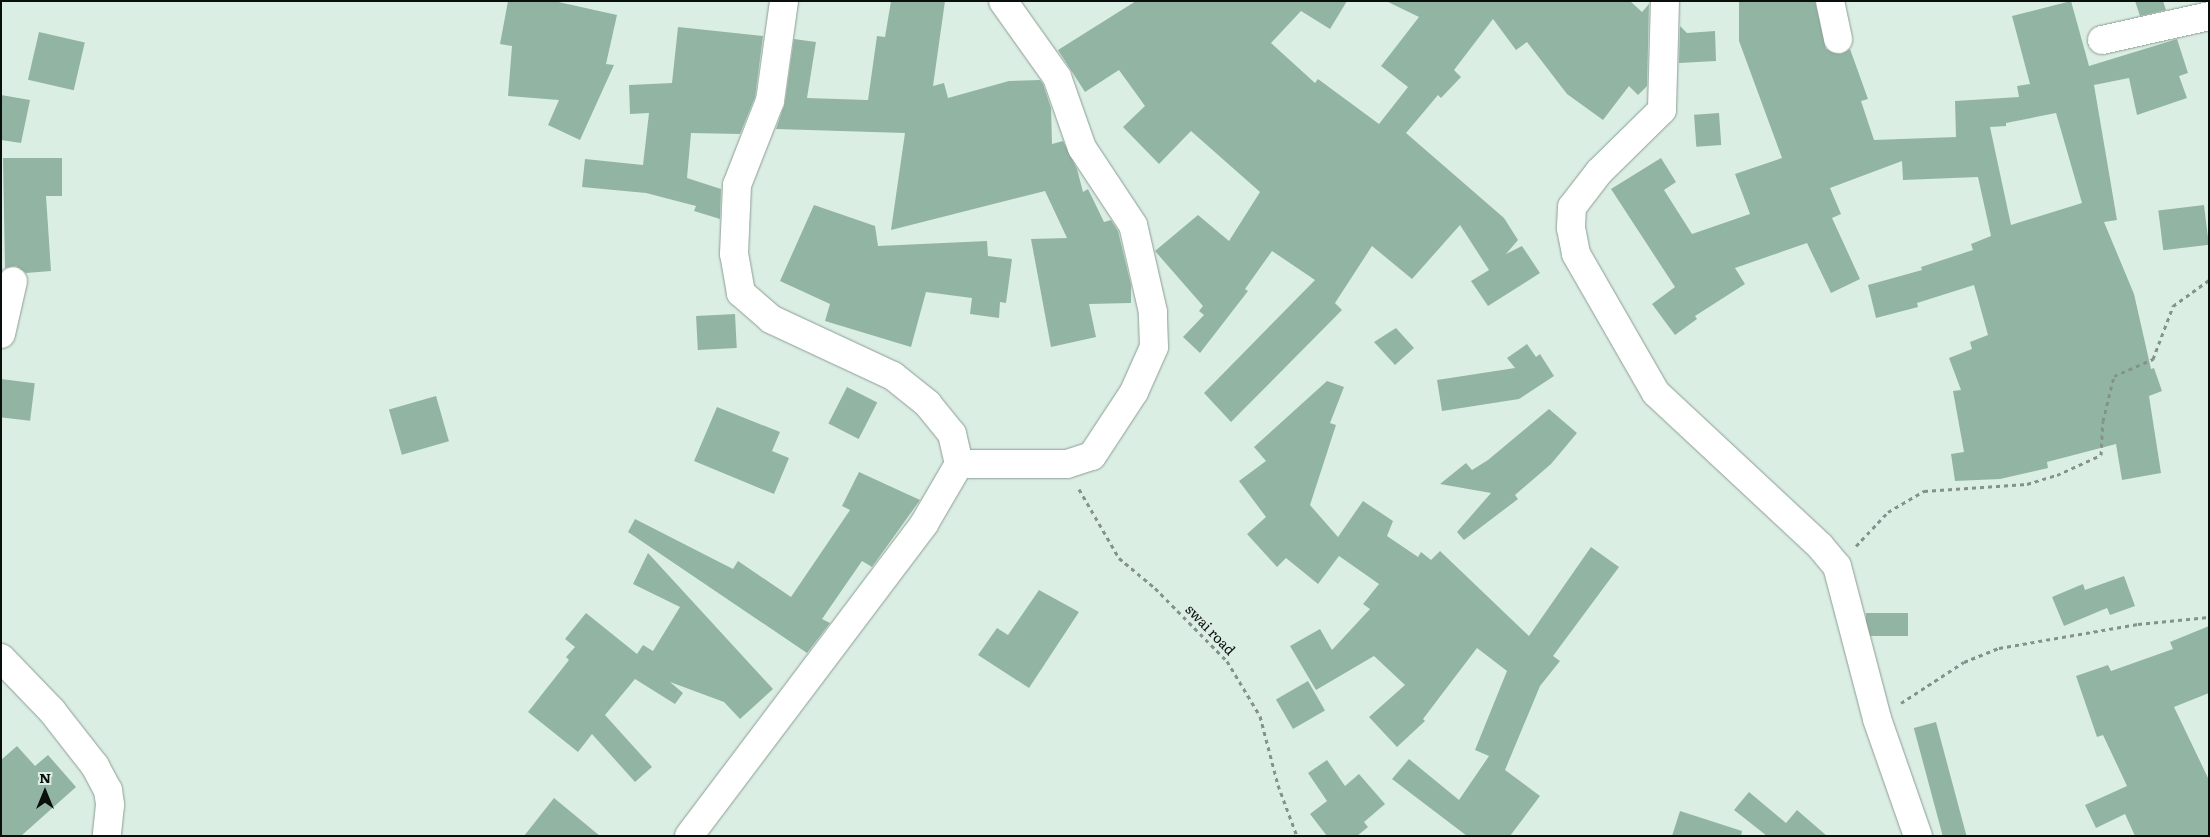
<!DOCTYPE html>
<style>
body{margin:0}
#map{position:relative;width:2210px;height:837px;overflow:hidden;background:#dbeee4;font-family:Literata,serif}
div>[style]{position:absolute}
.building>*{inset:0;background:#92b5a3;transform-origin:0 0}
.path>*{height:3px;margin-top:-1.5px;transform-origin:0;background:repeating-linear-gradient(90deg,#85928b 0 4px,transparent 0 8px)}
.roads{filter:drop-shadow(0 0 1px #8c9d94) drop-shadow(0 0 1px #8c9d94)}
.street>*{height:28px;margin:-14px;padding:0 14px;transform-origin:14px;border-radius:14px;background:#fff}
span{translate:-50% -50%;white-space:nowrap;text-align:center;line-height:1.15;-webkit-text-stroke:4px #dbeee4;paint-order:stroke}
.street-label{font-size:14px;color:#090f0c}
.frame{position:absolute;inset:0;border:2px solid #090f0c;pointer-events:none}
.north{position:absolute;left:20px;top:767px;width:50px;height:50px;-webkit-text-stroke:4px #dbeee4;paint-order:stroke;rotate:0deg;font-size:14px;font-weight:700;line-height:20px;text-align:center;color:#090f0c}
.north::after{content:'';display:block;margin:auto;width:18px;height:22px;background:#090f0c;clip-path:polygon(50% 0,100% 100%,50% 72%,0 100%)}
</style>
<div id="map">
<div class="building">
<i style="clip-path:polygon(508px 1px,554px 1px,617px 15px,606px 64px,614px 65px,580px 140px,548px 125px,559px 100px,508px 96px,512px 46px,500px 44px)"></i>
<i style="clip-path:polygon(891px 1px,945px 1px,933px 86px,944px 83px,948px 98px,1009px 81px,1040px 80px,1043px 84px,1051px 108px,1052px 144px,1063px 141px,1077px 169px,1083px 192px,1088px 189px,1104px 222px,1111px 220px,1118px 231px,1131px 285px,1131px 303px,1089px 304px,1096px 337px,1051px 347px,1031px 239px,1067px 238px,1045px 191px,891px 230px,905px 133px,776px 129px,785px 103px,794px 39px,816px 42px,807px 98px,868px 100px,877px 36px,885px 37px)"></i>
<i style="clip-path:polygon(1136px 1px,1347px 1px,1330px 29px,1301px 11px,1271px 43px,1315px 83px,1318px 79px,1379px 124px,1408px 87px,1381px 66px,1419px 17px,1386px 1px,1630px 1px,1642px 12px,1649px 4px,1647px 86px,1638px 95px,1629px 86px,1603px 120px,1567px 94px,1527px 42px,1516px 50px,1493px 19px,1454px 70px,1461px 77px,1441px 98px,1438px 95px,1406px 133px,1504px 218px,1518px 240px,1506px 254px,1522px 246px,1540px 273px,1488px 306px,1471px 281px,1489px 270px,1460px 225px,1412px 279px,1372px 246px,1335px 303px,1342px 310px,1231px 422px,1204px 393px,1315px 280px,1272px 251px,1245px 289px,1248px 291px,1200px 353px,1183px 337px,1204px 315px,1199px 311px,1203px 306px,1155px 251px,1198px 215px,1229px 241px,1260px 192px,1191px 131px,1159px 164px,1123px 127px,1145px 106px,1119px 70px,1085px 92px,1058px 50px)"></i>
<i style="clip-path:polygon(evenodd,1739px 1px,1815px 1px,1826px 49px,1841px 54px,1850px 49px,1868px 99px,1861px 101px,1874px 140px,1956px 137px,1955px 101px,2019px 97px,2017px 86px,2030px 84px,2012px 16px,2071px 1px,2089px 66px,2177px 39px,2188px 73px,2179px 76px,2187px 98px,2137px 115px,2129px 78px,2094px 85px,2117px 220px,2104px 222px,2134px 294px,2151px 369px,2154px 368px,2162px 391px,2149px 396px,2161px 473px,2122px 480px,2116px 444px,2047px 462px,2048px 468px,2000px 479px,1955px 481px,1951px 454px,1964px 452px,1953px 391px,1961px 390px,1949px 358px,1972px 349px,1970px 342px,1988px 335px,1974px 285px,1917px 303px,1918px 307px,1876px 318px,1868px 285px,1922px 270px,1921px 267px,1973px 250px,1971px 244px,1991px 236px,1978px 177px,1903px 180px,1902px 161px,1830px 188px,1841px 214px,1832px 218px,1860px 279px,1831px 293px,1807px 243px,1735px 268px,1745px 284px,1695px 316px,1697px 319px,1675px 335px,1652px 304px,1675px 287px,1611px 189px,1661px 158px,1676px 182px,1664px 190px,1692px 234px,1750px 214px,1735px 174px,1782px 158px,1739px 41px,1739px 1px,2056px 113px,2082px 203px,2011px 225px,1990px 127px,2006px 126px,2006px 123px,2056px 113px)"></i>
<i style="clip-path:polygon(2135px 1px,2163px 1px,2166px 10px,2140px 16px)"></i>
<i style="clip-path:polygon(1680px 26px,1687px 33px,1715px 31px,1716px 61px,1679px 63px)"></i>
<i style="clip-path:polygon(678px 27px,763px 36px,755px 97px,740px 134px,691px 133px,687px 178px,721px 189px,720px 219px,694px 211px,696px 206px,646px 193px,582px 187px,585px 159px,643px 165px,649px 113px,630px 114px,629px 85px,672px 83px)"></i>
<i style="left:39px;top:32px;width:47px;height:49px;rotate:13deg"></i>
<i style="clip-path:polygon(1px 95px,30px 100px,21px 143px,1px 140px)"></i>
<i style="left:1719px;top:113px;width:32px;height:25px;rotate:86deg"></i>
<i style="clip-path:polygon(3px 158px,62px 158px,62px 196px,46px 196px,51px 271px,26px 273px,16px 266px,5px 268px)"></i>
<i style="clip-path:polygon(814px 205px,875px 226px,878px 246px,987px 241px,988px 256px,1012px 259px,1006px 303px,1000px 302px,999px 318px,970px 314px,972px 298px,926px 292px,911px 347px,825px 321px,830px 304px,780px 281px)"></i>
<i style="left:2204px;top:205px;width:40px;height:46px;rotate:83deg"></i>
<i style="left:735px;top:314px;width:34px;height:39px;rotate:87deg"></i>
<i style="clip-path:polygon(1396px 328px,1414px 348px,1395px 365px,1374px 342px)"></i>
<i style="clip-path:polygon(1527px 344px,1536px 357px,1540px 354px,1554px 376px,1519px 399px,1442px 411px,1437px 380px,1515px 368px,1507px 358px)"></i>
<i style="left:1px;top:379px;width:34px;height:38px;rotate:7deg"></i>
<i style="clip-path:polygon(1327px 381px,1344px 387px,1330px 423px,1336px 425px,1310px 505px,1338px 537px,1363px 501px,1393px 521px,1387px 536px,1418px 557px,1421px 552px,1431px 560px,1440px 551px,1529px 636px,1591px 547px,1619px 567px,1553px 656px,1560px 661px,1540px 686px,1505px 770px,1540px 796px,1510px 836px,1467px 836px,1392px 779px,1409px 759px,1459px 800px,1489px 756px,1475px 750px,1507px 671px,1477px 648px,1423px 719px,1425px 721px,1397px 747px,1369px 717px,1405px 685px,1374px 656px,1316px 690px,1290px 646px,1320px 629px,1332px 650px,1370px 609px,1363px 604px,1379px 584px,1339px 556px,1318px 584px,1286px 558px,1277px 567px,1247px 534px,1266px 517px,1239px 481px,1266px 461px,1254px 447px)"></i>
<i style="left:847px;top:387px;width:34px;height:41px;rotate:27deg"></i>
<i style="left:436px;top:396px;width:47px;height:49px;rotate:74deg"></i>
<i style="clip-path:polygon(717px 407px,780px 432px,772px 451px,789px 458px,774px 494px,694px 461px)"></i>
<i style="clip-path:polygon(1549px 409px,1577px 433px,1551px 464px,1515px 495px,1518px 499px,1464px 540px,1457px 532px,1491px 493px,1440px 484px,1466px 463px,1472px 470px,1488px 460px)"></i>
<i style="clip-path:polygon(859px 472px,920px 500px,872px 567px,862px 561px,822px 619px,830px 623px,807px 653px,628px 532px,635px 519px,733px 569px,738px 561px,791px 597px,850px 510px,842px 506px)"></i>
<i style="clip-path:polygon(648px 553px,773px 689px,740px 719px,724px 702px,670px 682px,683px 693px,675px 704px,635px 679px,605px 715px,652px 767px,635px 782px,592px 734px,578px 752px,528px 712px,569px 660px,566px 657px,575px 647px,565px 639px,586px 613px,637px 654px,643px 645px,653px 651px,680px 607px,633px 584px)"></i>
<i style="clip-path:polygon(2124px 576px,2135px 606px,2110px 615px,2107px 608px,2064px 626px,2052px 597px,2083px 584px,2085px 590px)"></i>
<i style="clip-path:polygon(1039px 590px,1079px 612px,1029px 688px,978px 655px,997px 628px,1008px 635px)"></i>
<i style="left:1866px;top:613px;width:42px;height:23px"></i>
<i style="clip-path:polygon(2209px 626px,2209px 693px,2174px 707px,2209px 780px,2209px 836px,2135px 836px,2125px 814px,2096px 828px,2085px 805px,2127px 786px,2103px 735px,2097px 737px,2076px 676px,2108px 665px,2111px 671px,2173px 649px,2170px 642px)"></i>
<i style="left:1308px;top:681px;width:34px;height:37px;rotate:60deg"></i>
<i style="left:1936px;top:722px;width:118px;height:23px;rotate:75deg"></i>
<i style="clip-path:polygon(17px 746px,35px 766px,48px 755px,76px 787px,21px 836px,1px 836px,1px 760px)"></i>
<i style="clip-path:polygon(1327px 760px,1345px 786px,1359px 774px,1385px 804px,1364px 822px,1368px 827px,1357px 836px,1327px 836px,1310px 814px,1327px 801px,1308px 773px)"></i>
<i style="clip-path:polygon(1749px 792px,1786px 823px,1797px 810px,1827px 836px,1767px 836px,1734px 810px)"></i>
<i style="clip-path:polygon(554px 798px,600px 836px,524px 836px)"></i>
<i style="clip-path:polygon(1680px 811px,1742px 831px,1741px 836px,1672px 836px)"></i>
</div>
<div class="path">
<i style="left:1079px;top:489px;width:80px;rotate:59.9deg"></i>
<i style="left:1119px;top:558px;width:47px;rotate:39.8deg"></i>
<i style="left:1155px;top:588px;width:103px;rotate:45.4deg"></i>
<i style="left:1227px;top:661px;width:64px;rotate:59deg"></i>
<i style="left:1260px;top:716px;width:71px;rotate:75.4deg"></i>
<i style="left:1278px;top:785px;width:54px;rotate:69.6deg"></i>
<i style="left:1856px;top:546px;width:47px;rotate:-46.7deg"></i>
<i style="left:1888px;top:512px;width:42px;rotate:-30.3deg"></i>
<i style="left:1924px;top:491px;width:103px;rotate:-3.9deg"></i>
<i style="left:2027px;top:484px;width:31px;rotate:-17deg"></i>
<i style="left:2057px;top:475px;width:48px;rotate:-24.4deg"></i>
<i style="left:2101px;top:455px;width:34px;rotate:-87deg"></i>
<i style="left:2103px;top:421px;width:46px;rotate:-76.3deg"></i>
<i style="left:2114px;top:376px;width:43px;rotate:-23.6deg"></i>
<i style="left:2153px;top:359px;width:57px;rotate:-69.3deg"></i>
<i style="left:2173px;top:306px;width:44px;rotate:-35.8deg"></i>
<i style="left:1901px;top:703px;width:75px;rotate:-33.1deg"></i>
<i style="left:1964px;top:662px;width:38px;rotate:-22deg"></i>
<i style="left:1999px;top:648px;width:141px;rotate:-9.8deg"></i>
<i style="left:2138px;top:624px;width:71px;rotate:-5.6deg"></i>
</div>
<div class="roads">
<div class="street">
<i style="left:1665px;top:1px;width:109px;rotate:91.6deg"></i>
<i style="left:1662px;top:110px;width:88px;rotate:135.5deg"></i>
<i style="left:1599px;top:172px;width:44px;rotate:127.6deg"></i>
<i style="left:1572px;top:207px;width:21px;rotate:93deg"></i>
<i style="left:1571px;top:228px;width:26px;rotate:79deg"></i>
<i style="left:1576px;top:254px;width:160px;rotate:60.1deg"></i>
<i style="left:1656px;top:393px;width:224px;rotate:43deg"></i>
<i style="left:1820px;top:546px;width:26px;rotate:50deg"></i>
<i style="left:1837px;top:566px;width:158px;rotate:75.3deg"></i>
<i style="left:1877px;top:719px;width:124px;rotate:70.7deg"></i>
<i style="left:1830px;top:1px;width:39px;rotate:78deg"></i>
<i style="left:2102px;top:40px;width:110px;rotate:-12.6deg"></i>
<i style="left:1px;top:334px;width:54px;rotate:-77.2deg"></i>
<i style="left:959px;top:464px;width:108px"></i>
<i style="left:1067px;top:464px;width:26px;rotate:-18deg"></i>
<i style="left:1092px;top:456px;width:77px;rotate:-56.7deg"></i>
<i style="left:1134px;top:392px;width:49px;rotate:-66deg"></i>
<i style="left:1154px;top:347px;width:35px;rotate:-92deg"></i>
<i style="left:1153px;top:312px;width:89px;rotate:-102.9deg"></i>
<i style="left:1133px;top:225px;width:92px;rotate:-123.5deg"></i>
<i style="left:1082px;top:148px;width:75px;rotate:-109.4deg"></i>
<i style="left:1057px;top:77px;width:93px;rotate:-125.4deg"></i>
<i style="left:1px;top:658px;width:74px;rotate:46.1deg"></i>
<i style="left:52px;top:711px;width:70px;rotate:52deg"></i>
<i style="left:95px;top:766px;width:27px;rotate:62deg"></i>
<i style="left:108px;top:790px;width:15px;rotate:82deg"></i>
<i style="left:110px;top:805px;width:31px;rotate:96deg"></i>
<i style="left:689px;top:836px;width:391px;rotate:-53deg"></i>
<i style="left:924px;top:524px;width:69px;rotate:-59.7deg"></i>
<i style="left:959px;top:464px;width:31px;rotate:-103deg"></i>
<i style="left:952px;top:434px;width:38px;rotate:-129deg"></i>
<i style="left:928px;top:404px;width:45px;rotate:-141.3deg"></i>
<i style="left:893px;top:376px;width:135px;rotate:-155deg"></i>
<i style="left:771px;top:319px;width:40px;rotate:-139deg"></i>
<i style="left:741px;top:293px;width:40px;rotate:-100deg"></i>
<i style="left:734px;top:254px;width:69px;rotate:-87.5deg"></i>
<i style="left:737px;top:185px;width:90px;rotate:-68.6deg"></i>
<i style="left:770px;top:101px;width:101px;rotate:-82deg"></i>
</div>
</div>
<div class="street-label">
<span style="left:1211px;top:629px;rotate:46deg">swai road</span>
</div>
<div class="frame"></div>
<div class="north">N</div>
</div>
